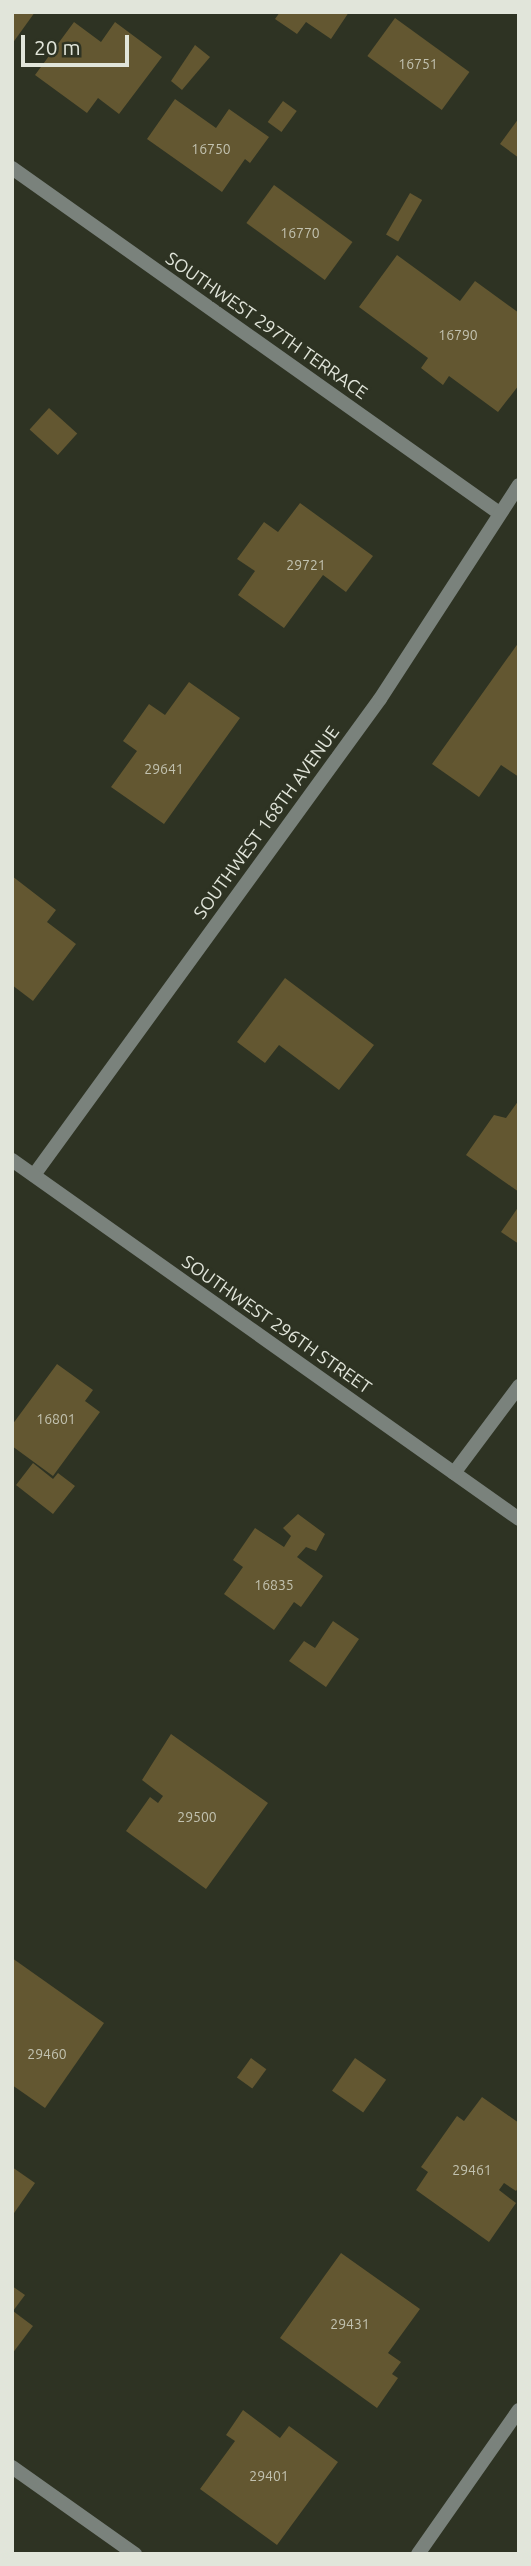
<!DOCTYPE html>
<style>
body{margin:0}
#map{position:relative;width:531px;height:2566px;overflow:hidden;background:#2e3323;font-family:Ubuntu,sans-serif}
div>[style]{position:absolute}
.building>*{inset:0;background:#635731;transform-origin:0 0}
.minor>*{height:14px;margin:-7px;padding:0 7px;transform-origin:7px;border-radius:7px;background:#7a827c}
.tertiary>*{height:14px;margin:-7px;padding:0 7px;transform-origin:7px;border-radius:7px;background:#7a827c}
span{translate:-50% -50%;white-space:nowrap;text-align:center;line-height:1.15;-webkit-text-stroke:5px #2e3323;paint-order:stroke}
.number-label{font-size:14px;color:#c2c2b0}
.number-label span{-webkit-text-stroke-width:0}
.street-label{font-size:18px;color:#e1e5da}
.frame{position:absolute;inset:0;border:14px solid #e1e5da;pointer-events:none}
.scale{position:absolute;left:21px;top:35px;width:108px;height:32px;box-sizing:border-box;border:4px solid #e1e5da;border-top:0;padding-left:9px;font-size:21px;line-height:24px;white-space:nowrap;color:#e1e5da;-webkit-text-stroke:5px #2e3323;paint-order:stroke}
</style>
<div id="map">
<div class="building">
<i style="clip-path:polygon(12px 12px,35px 12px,12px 44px)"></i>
<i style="clip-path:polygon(280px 12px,349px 12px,331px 39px,306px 22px,297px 34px,275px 19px)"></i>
<i style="left:395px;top:18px;width:92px;height:47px;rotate:36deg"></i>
<i style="clip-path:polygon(74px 22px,101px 42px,115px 22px,162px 57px,119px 114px,98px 98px,87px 113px,35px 75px)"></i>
<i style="clip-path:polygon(195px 45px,210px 57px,182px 90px,171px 81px)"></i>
<i style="clip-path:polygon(175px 99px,216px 128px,229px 109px,269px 137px,250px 163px,245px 159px,222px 192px,147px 139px)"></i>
<i style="left:283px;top:101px;width:17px;height:26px;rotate:36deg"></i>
<i style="clip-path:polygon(519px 118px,519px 158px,500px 144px)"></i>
<i style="left:274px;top:185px;width:97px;height:47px;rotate:36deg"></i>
<i style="left:410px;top:193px;width:14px;height:48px;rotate:30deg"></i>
<i style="clip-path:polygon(397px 255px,460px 301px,475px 281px,519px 313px,519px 385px,498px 412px,449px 376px,443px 385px,421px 368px,428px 358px,359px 307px)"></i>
<i style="left:49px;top:408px;width:38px;height:29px;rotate:42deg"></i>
<i style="clip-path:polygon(300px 503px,373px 556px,346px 592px,323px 575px,284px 628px,238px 595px,255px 571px,237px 559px,264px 522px,278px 532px)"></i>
<i style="clip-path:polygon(519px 642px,519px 777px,501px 765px,479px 797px,432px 764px)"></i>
<i style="clip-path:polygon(189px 682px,240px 718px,164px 824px,111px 787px,137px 751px,123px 741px,149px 704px,165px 715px)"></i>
<i style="clip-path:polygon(12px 876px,56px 910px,47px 922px,76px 944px,33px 1001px,12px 985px)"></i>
<i style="clip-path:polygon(285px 978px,374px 1045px,339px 1090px,279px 1045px,265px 1063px,237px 1042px)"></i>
<i style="clip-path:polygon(519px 1100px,519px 1192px,466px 1155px,494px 1115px,506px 1118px)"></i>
<i style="clip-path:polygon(519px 1206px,519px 1244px,501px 1232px)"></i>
<i style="clip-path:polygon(57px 1364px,93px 1390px,85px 1401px,100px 1412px,53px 1476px,12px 1446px,12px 1425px)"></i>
<i style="clip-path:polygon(33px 1463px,53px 1479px,58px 1473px,75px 1486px,53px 1514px,16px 1485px)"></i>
<i style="clip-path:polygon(298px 1514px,325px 1534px,316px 1551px,306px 1547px,297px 1557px,323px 1576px,301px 1607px,294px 1602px,274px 1630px,224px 1594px,243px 1567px,233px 1560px,255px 1528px,284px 1547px,291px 1536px,283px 1528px)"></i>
<i style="clip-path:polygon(333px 1621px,359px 1639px,326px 1687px,289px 1661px,304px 1641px,315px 1648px)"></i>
<i style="clip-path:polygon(171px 1734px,268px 1803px,206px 1889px,126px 1831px,150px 1797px,158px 1803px,163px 1796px,142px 1780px)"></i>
<i style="clip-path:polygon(12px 1958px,104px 2023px,45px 2108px,12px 2085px)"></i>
<i style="left:251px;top:2058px;width:19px;height:24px;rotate:36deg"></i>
<i style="left:355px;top:2058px;width:38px;height:40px;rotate:35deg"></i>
<i style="clip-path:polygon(482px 2097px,519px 2123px,519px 2187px,516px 2191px,504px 2183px,499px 2190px,516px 2203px,489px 2242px,416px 2190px,428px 2172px,421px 2167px,457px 2116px,464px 2121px)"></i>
<i style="clip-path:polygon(12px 2167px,35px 2183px,12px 2216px)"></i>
<i style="clip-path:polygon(341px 2253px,420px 2309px,388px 2353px,401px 2362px,392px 2374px,398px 2378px,377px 2408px,280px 2338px)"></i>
<i style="clip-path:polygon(12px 2286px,25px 2295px,13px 2311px,33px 2326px,12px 2354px)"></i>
<i style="clip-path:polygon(243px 2410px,280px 2438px,289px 2426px,338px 2462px,277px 2545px,200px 2489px,235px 2441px,226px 2435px)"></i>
</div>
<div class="minor">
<i style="left:12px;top:168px;width:597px;rotate:35.31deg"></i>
<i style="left:34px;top:1175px;width:588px;rotate:-53.99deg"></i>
<i style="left:380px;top:699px;width:255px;rotate:-57deg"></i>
<i style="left:454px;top:1473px;width:109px;rotate:-53.2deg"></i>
<i style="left:12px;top:2467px;width:151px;rotate:35.3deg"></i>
<i style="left:418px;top:2554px;width:176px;rotate:-55deg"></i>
</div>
<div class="tertiary">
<i style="left:12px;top:1160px;width:621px;rotate:35.3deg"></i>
</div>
<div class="number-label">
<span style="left:418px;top:64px">16751</span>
<span style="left:211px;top:149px">16750</span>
<span style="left:300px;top:233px">16770</span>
<span style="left:458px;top:335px">16790</span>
<span style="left:306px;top:565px">29721</span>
<span style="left:164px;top:769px">29641</span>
<span style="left:56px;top:1419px">16801</span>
<span style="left:274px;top:1585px">16835</span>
<span style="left:197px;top:1817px">29500</span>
<span style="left:47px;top:2054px">29460</span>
<span style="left:472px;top:2170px">29461</span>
<span style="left:350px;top:2324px">29431</span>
<span style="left:269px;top:2476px">29401</span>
</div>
<div class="street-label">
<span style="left:267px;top:325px;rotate:35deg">SOUTHWEST 297TH TERRACE</span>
<span style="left:266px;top:822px;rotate:-54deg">SOUTHWEST 168TH AVENUE</span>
<span style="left:277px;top:1324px;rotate:35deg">SOUTHWEST 296TH STREET</span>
</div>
<div class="frame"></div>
<div class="scale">20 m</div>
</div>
